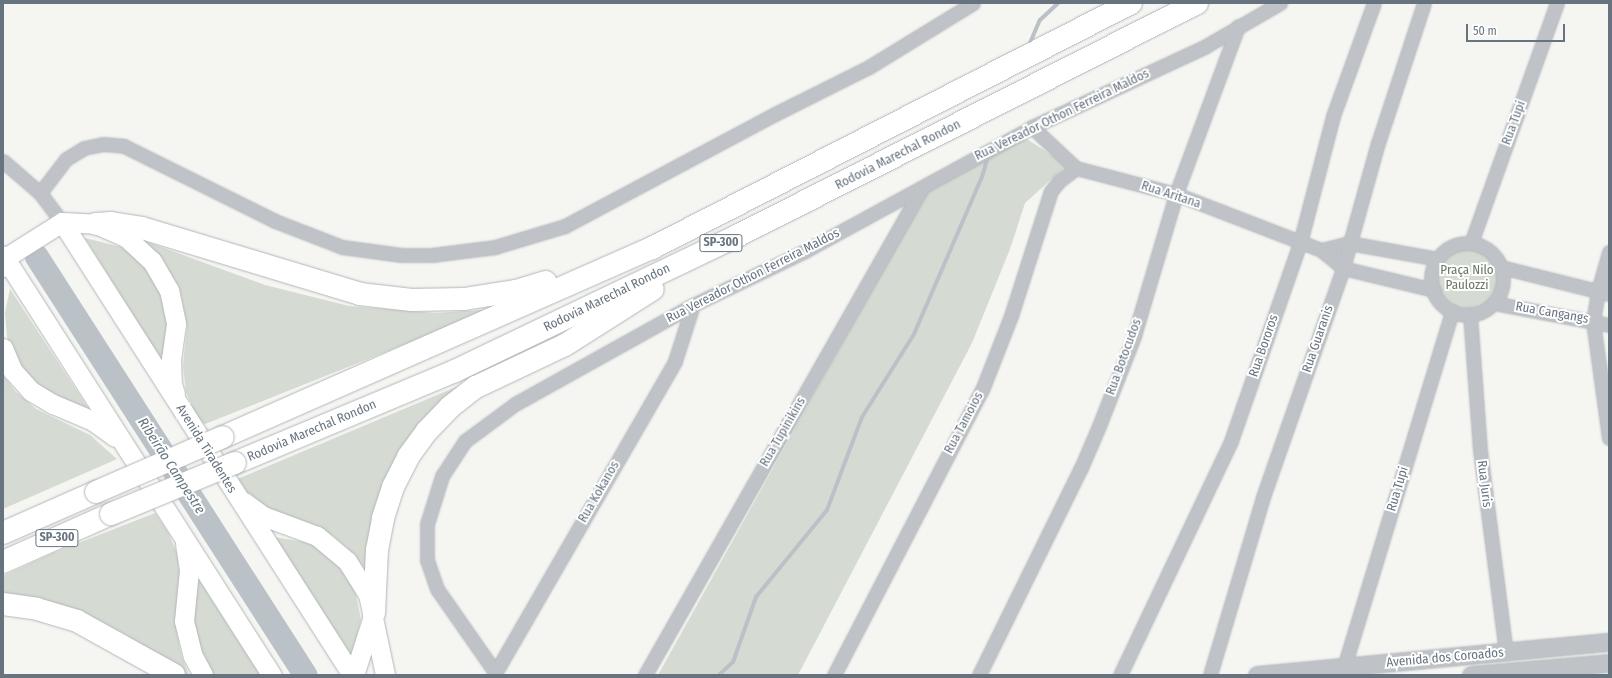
<!DOCTYPE html>
<meta charset="utf-8">
<style>
body{margin:0}
#map{position:relative;width:1612px;height:678px;overflow:hidden;background:#f5f5f2;font-family:"Fira Sans Condensed",sans-serif}
div>[style]{position:absolute}
.green>*{inset:0;background:#d5dad2}
.round{border-radius:50%}
.stream>*{height:4px;margin:-2px;padding:0 2px;transform-origin:2px;border-radius:2px;background:#bac2c8}
.river>*{height:24px;margin:-12px;padding:0 12px;transform-origin:12px;border-radius:12px;background:#bac2c8}
.roads{filter:drop-shadow(0 0 1px #b2b6ba) drop-shadow(0 0 1px #b2b6ba)}
.minor>*{height:13px;margin:-6.5px;padding:0 6.5px;transform-origin:6.5px;border-radius:6.5px;background:#bfc2c6}
.minor>.ring{margin:-6.5px;padding:0;box-sizing:content-box;background:none;border:13px solid #bfc2c6;border-radius:50%}
.tertiary>*{height:17px;margin:-8.5px;padding:0 8.5px;transform-origin:8.5px;border-radius:8.5px;background:#bfc2c6}
.secondary>*{height:19px;margin:-9.5px;padding:0 9.5px;transform-origin:9.5px;border-radius:9.5px;background:#fff}
.motorway>*{height:22px;margin:-11px;padding:0 11px;transform-origin:11px;border-radius:11px;background:#fff}
.bridges{filter:drop-shadow(0 0 1px #b2b5b8) drop-shadow(0 0 1px #b2b5b8)}
.motorway-bridge>*{height:22px;margin:-11px;padding:0 11px;transform-origin:11px;border-radius:11px;background:#fff}
span{translate:-50% -50%;white-space:nowrap;text-align:center;line-height:1.15;-webkit-text-stroke:4px #fff;paint-order:stroke}
.shield-label span{padding:1px 3px;background:#fff;border:1px solid;border-radius:3px;-webkit-text-stroke-width:0}
.shield-label{font-size:12px;color:#677480;font-weight:700}
.street-label{font-size:13px;color:#677480}
.park-label{font-size:13px;color:#697865}
.water-label{font-size:14px;color:#63757d;font-style:italic}
.frame{position:absolute;inset:0;border:4px solid #677480;pointer-events:none}
.scale{position:absolute;left:1466px;top:24px;width:99px;height:18px;box-sizing:border-box;border:2px solid #677480;border-top:0;padding-left:5px;font-size:12px;line-height:14px;white-space:nowrap;color:#677480;-webkit-text-stroke:3px #fff;paint-order:stroke}
</style>
<div id="map">
<div class="green">
<i style="clip-path:polygon(1019px 134px,1067px 165px,1025px 203px,1010px 249px,972px 343px,798px 675px,658px 675px,927px 192px)"></i>
<i style="clip-path:polygon(85px 238px,121px 247px,141px 261px,157px 280px,169px 314px,162px 362px)"></i>
<i style="clip-path:polygon(145px 241px,265px 285px,349px 306px,436px 313px,493px 309px,205px 424px,199px 422px,186px 392px,183px 366px,187px 327px,180px 290px,162px 258px)"></i>
<i class="round" style="left:1436px;top:247px;width:62px;height:62px"></i>
<i style="clip-path:polygon(10px 289px,88px 408px,51px 397px,22px 371px,7px 337px,5px 313px)"></i>
<i style="clip-path:polygon(3px 375px,15px 391px,36px 409px,90px 435px,117px 459px,3px 509px)"></i>
<i style="clip-path:polygon(475px 379px,427px 418px,371px 578px,355px 555px,333px 536px,320px 529px,282px 518px,251px 498px,235px 480px)"></i>
<i style="clip-path:polygon(155px 513px,168px 532px,177px 553px,180px 577px,176px 628px,181px 654px,189px 675px,185px 675px,126px 635px,90px 616px,3px 595px,3px 576px,53px 553px)"></i>
<i style="clip-path:polygon(274px 537px,311px 543px,332px 555px,354px 584px,361px 620px,351px 656px)"></i>
<i style="clip-path:polygon(198px 578px,260px 675px,213px 675px,207px 667px,192px 630px,194px 591px)"></i>
</div>
<div class="stream">
<i style="left:1030px;top:43px;width:25px;rotate:-67deg"></i>
<i style="left:1040px;top:20px;width:25px;rotate:-43deg"></i>
<i style="left:719px;top:675px;width:19px;rotate:-43deg"></i>
<i style="left:733px;top:662px;width:69px;rotate:-70.5deg"></i>
<i style="left:756px;top:597px;width:112px;rotate:-50.8deg"></i>
<i style="left:827px;top:510px;width:99px;rotate:-69.4deg"></i>
<i style="left:862px;top:417px;width:98px;rotate:-57.9deg"></i>
<i style="left:914px;top:334px;width:171px;rotate:-66.6deg"></i>
<i style="left:982px;top:177px;width:22px;rotate:-74deg"></i>
</div>
<div class="river">
<i style="left:37px;top:257px;width:497px;rotate:57.3deg"></i>
</div>
<div class="roads">
<div class="minor">
<i style="left:1032px;top:127px;width:60px;rotate:43deg"></i>
<i style="left:1076px;top:168px;width:103px;rotate:14.6deg"></i>
<i style="left:1176px;top:194px;width:155px;rotate:21.1deg"></i>
<i style="left:1321px;top:250px;width:28px;rotate:39deg"></i>
<i style="left:1343px;top:268px;width:94px;rotate:13.6deg"></i>
<i style="left:3px;top:161px;width:49px;rotate:40.9deg"></i>
<i style="left:40px;top:193px;width:36px;rotate:53deg"></i>
<i style="left:40px;top:193px;width:43px;rotate:-52.6deg"></i>
<i style="left:66px;top:159px;width:21px;rotate:-31deg"></i>
<i style="left:84px;top:148px;width:19px;rotate:-12deg"></i>
<i style="left:103px;top:144px;width:21px;rotate:5deg"></i>
<i style="left:124px;top:146px;width:169px;rotate:26.4deg"></i>
<i style="left:275px;top:221px;width:72px;rotate:21.2deg"></i>
<i style="left:342px;top:247px;width:60px;rotate:7.7deg"></i>
<i style="left:401px;top:255px;width:31px"></i>
<i style="left:432px;top:255px;width:64px;rotate:-7.2deg"></i>
<i style="left:495px;top:247px;width:73px;rotate:-16.7deg"></i>
<i style="left:565px;top:226px;width:240px;rotate:-28.1deg"></i>
<i style="left:777px;top:113px;width:103px;rotate:-26.6deg"></i>
<i style="left:869px;top:67px;width:122px;rotate:-31.6deg"></i>
<i style="left:1471px;top:243px;width:255px;rotate:-70.3deg"></i>
<i class="ring" style="left:1431px;top:243px;width:59px;height:59px"></i>
<i style="left:1321px;top:250px;width:29px;rotate:-14deg"></i>
<i style="left:1349px;top:243px;width:90px;rotate:10.2deg"></i>
<i style="left:1609px;top:252px;width:41px;rotate:105.8deg"></i>
<i style="left:1598px;top:291px;width:30px;rotate:99deg"></i>
<i style="left:1593px;top:321px;width:118px;rotate:82.2deg"></i>
<i style="left:1501px;top:267px;width:111px;rotate:14deg"></i>
<i style="left:1494px;top:303px;width:117px;rotate:10.8deg"></i>
<i style="left:1470px;top:314px;width:136px;rotate:85.8deg"></i>
<i style="left:1480px;top:450px;width:205px;rotate:82.7deg"></i>
<i style="left:1344px;top:667px;width:372px;rotate:-73.1deg"></i>
<i style="left:495px;top:672px;width:101px;rotate:-124.9deg"></i>
<i style="left:437px;top:589px;width:31px;rotate:-109deg"></i>
<i style="left:427px;top:560px;width:36px;rotate:-90deg"></i>
<i style="left:427px;top:524px;width:50px;rotate:-72.6deg"></i>
<i style="left:442px;top:476px;width:42px;rotate:-56.7deg"></i>
<i style="left:465px;top:441px;width:62px;rotate:-36.5deg"></i>
<i style="left:515px;top:404px;width:204px;rotate:-29.1deg"></i>
<i style="left:693px;top:305px;width:124px;rotate:-25.7deg"></i>
<i style="left:805px;top:251px;width:259px;rotate:-28.6deg"></i>
<i style="left:1032px;top:127px;width:190px;rotate:-24.9deg"></i>
<i style="left:1204px;top:47px;width:88px;rotate:-30.1deg"></i>
<i style="left:494px;top:675px;width:362px;rotate:-60deg"></i>
<i style="left:675px;top:361px;width:59px;rotate:-72.2deg"></i>
<i style="left:645px;top:675px;width:560px;rotate:-60.37deg"></i>
<i style="left:834px;top:675px;width:321px;rotate:-62.6deg"></i>
<i style="left:982px;top:390px;width:79px;rotate:-68.6deg"></i>
<i style="left:1011px;top:316px;width:131px;rotate:-72.3deg"></i>
<i style="left:1051px;top:191px;width:13px;rotate:-51deg"></i>
<i style="left:1059px;top:181px;width:21px;rotate:-37deg"></i>
<i style="left:979px;top:675px;width:231px;rotate:-63.8deg"></i>
<i style="left:1081px;top:468px;width:46px;rotate:-66.8deg"></i>
<i style="left:1099px;top:426px;width:97px;rotate:-68.7deg"></i>
<i style="left:1134px;top:336px;width:148px;rotate:-73.5deg"></i>
<i style="left:1176px;top:194px;width:179px;rotate:-69.7deg"></i>
<i style="left:1120px;top:675px;width:259px;rotate:-64.6deg"></i>
<i style="left:1231px;top:441px;width:210px;rotate:-70.8deg"></i>
<i style="left:1300px;top:243px;width:131px;rotate:-75.4deg"></i>
<i style="left:1333px;top:116px;width:120px;rotate:-70.1deg"></i>
<i style="left:1210px;top:675px;width:186px;rotate:-73.4deg"></i>
<i style="left:1263px;top:497px;width:243px;rotate:-70.7deg"></i>
<i style="left:1343px;top:268px;width:130px;rotate:-74.4deg"></i>
<i style="left:1378px;top:143px;width:147px;rotate:-71.8deg"></i>
</div>
<div class="tertiary">
<i style="left:1257px;top:675px;width:354px;rotate:-5.4deg"></i>
<i style="left:1471px;top:675px;width:139px;rotate:-5deg"></i>
</div>
<div class="secondary">
<i style="left:62px;top:222px;width:538px;rotate:57.37deg"></i>
<i style="left:5px;top:258px;width:495px;rotate:57.4deg"></i>
<i style="left:3px;top:267px;width:9px;rotate:-77deg"></i>
<i style="left:5px;top:258px;width:67px;rotate:-32.3deg"></i>
<i style="left:62px;top:222px;width:34px;rotate:3deg"></i>
<i style="left:96px;top:224px;width:34px;rotate:24deg"></i>
<i style="left:127px;top:238px;width:34px;rotate:43deg"></i>
<i style="left:152px;top:261px;width:34px;rotate:60deg"></i>
<i style="left:169px;top:290px;width:35px;rotate:78deg"></i>
<i style="left:176px;top:324px;width:34px;rotate:98deg"></i>
<i style="left:171px;top:358px;width:26px;rotate:88deg"></i>
<i style="left:172px;top:384px;width:10px;rotate:73deg"></i>
<i style="left:3px;top:348px;width:25px;rotate:67deg"></i>
<i style="left:13px;top:371px;width:27px;rotate:48deg"></i>
<i style="left:31px;top:391px;width:26px;rotate:31deg"></i>
<i style="left:53px;top:404px;width:43px;rotate:23deg"></i>
<i style="left:93px;top:421px;width:27px;rotate:36deg"></i>
<i style="left:244px;top:502px;width:24px;rotate:36deg"></i>
<i style="left:263px;top:516px;width:58px;rotate:20.3deg"></i>
<i style="left:317px;top:536px;width:39px;rotate:40deg"></i>
<i style="left:347px;top:561px;width:39px;rotate:58deg"></i>
<i style="left:368px;top:594px;width:83px;rotate:78.1deg"></i>
<i style="left:185px;top:544px;width:26px;rotate:81deg"></i>
<i style="left:189px;top:570px;width:51px;rotate:95.6deg"></i>
<i style="left:184px;top:621px;width:36px;rotate:76deg"></i>
<i style="left:193px;top:656px;width:21px;rotate:62deg"></i>
<i style="left:354px;top:675px;width:62px;rotate:-72.1deg"></i>
</div>
<div class="motorway">
<i style="left:96px;top:224px;width:15px;rotate:-4deg"></i>
<i style="left:111px;top:223px;width:31px;rotate:9deg"></i>
<i style="left:142px;top:228px;width:228px;rotate:16.8deg"></i>
<i style="left:360px;top:294px;width:52px;rotate:6.6deg"></i>
<i style="left:412px;top:300px;width:52px;rotate:-1.1deg"></i>
<i style="left:464px;top:299px;width:53px;rotate:-8.7deg"></i>
<i style="left:516px;top:291px;width:31px;rotate:-17deg"></i>
<i style="left:3px;top:261px;width:4px;rotate:-56deg"></i>
<i style="left:223px;top:437px;width:469px;rotate:-23.8deg"></i>
<i style="left:652px;top:248px;width:538px;rotate:-27.09deg"></i>
<i style="left:235px;top:463px;width:238px;rotate:-22.7deg"></i>
<i style="left:455px;top:371px;width:310px;rotate:-25.6deg"></i>
<i style="left:735px;top:237px;width:518px;rotate:-26.86deg"></i>
<i style="left:3px;top:533px;width:102px;rotate:-23.8deg"></i>
<i style="left:3px;top:562px;width:118px;rotate:-24deg"></i>
<i style="left:3px;top:604px;width:34px;rotate:8deg"></i>
<i style="left:37px;top:609px;width:42px;rotate:16.7deg"></i>
<i style="left:77px;top:621px;width:111px;rotate:29.1deg"></i>
<i style="left:374px;top:613px;width:63px;rotate:-87.3deg"></i>
<i style="left:377px;top:550px;width:33px;rotate:-79deg"></i>
<i style="left:383px;top:518px;width:33px;rotate:-72deg"></i>
<i style="left:393px;top:487px;width:34px;rotate:-63deg"></i>
<i style="left:408px;top:457px;width:32px;rotate:-54deg"></i>
<i style="left:427px;top:431px;width:33px;rotate:-46deg"></i>
<i style="left:450px;top:407px;width:33px;rotate:-38deg"></i>
<i style="left:476px;top:387px;width:98px;rotate:-25.3deg"></i>
<i style="left:565px;top:345px;width:104px;rotate:-32.5deg"></i>
</div>
</div>
<div class="bridges">
<div class="motorway-bridge">
<i style="left:96px;top:492px;width:138px;rotate:-23.4deg"></i>
<i style="left:111px;top:514px;width:134px;rotate:-22.4deg"></i>
</div>
</div>
<div class="shield-label">
<span style="left:721px;top:243px">SP-300</span>
<span style="left:57px;top:538px">SP-300</span>
</div>
<div class="street-label">
<span style="left:1062px;top:115px;rotate:-26deg">Rua Vereador Othon Ferreira Maldos</span>
<span style="left:1514px;top:123px;rotate:-70deg">Rua Tupi</span>
<span style="left:898px;top:155px;rotate:-27deg">Rodovia Marechal Rondon</span>
<span style="left:1171px;top:195px;rotate:18deg">Rua Aritana</span>
<span style="left:753px;top:276px;rotate:-27deg">Rua Vereador Othon Ferreira Maldos</span>
<span style="left:607px;top:298px;rotate:-26deg">Rodovia Marechal Rondon</span>
<span style="left:1552px;top:313px;rotate:10deg">Rua Cangangs</span>
<span style="left:1318px;top:339px;rotate:-71deg">Rua Guaranis</span>
<span style="left:1264px;top:346px;rotate:-71deg">Rua Bororos</span>
<span style="left:1124px;top:357px;rotate:-70deg">Rua Botocudos</span>
<span style="left:964px;top:423px;rotate:-62deg">Rua Tamoios</span>
<span style="left:312px;top:431px;rotate:-23deg">Rodovia Marechal Rondon</span>
<span style="left:783px;top:432px;rotate:-60deg">Rua Tupinikins</span>
<span style="left:206px;top:449px;rotate:58deg">Avenida Tiradentes</span>
<span style="left:1484px;top:484px;rotate:83deg">Rua Juris</span>
<span style="left:1398px;top:489px;rotate:-73deg">Rua Tupi</span>
<span style="left:599px;top:492px;rotate:-60deg">Rua Kokanos</span>
<span style="left:1445px;top:658px;rotate:-5deg">Avenida dos Coroados</span>
</div>
<div class="park-label">
<span style="left:1467px;top:278px">Praça Nilo<br>Paulozzi</span>
</div>
<div class="water-label">
<span style="left:171px;top:466px;rotate:57deg">Ribeirão Campestre</span>
</div>
<div class="frame"></div>
<div class="scale">50 m</div>
</div>
